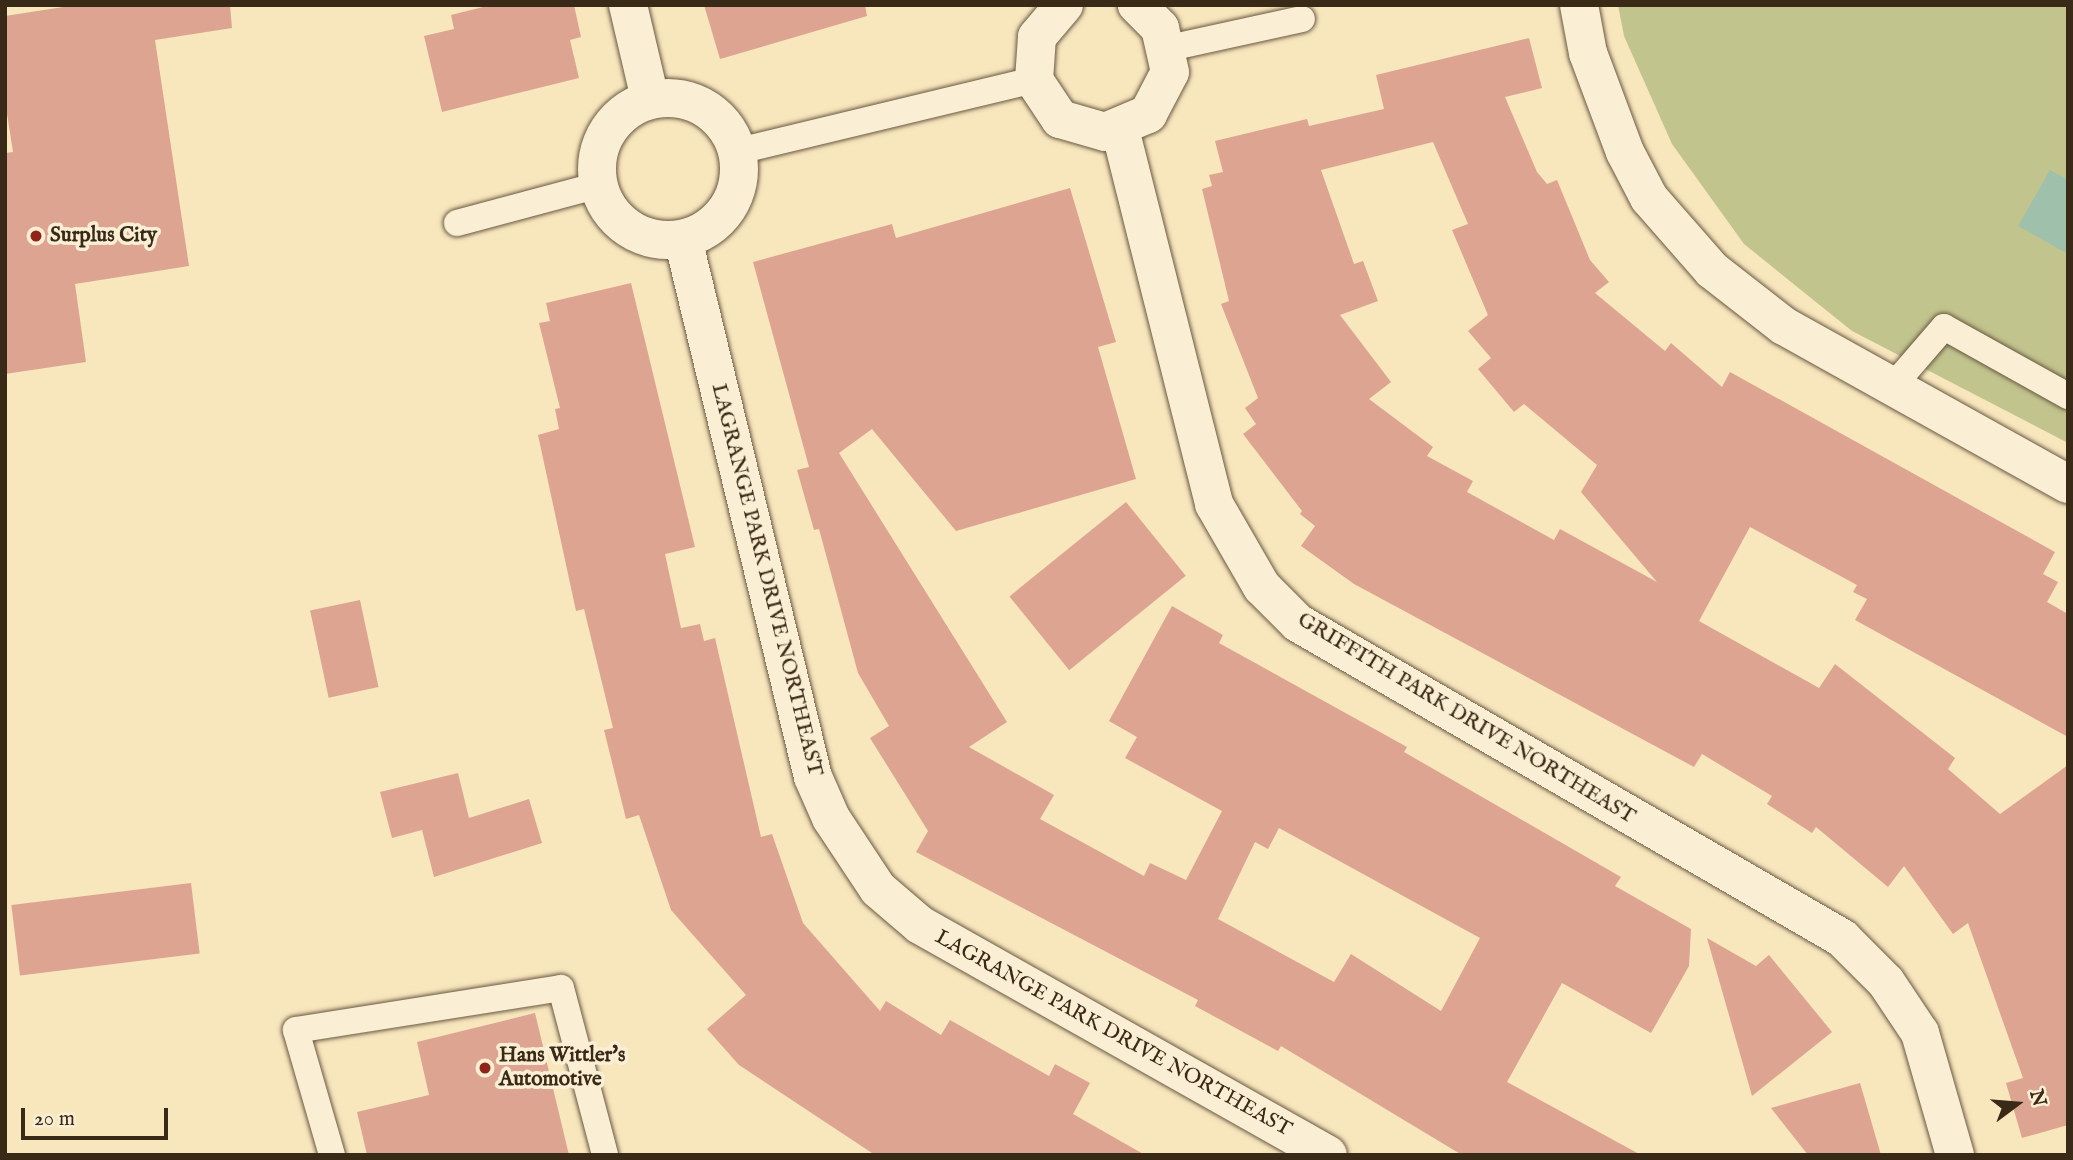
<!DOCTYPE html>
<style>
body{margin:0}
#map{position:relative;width:2073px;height:1160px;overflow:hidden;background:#f8e6bd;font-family:"IM FELL English",serif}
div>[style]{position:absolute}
.green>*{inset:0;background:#c2c48e}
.water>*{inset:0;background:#9fc0aa}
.building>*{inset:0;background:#dda591;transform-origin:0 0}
.roads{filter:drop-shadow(0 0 2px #695941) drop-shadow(0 0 2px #695941)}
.lane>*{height:26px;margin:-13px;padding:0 13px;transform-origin:13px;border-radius:13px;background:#faefd4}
.street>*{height:38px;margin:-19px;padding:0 19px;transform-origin:19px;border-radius:19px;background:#faefd4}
.street>.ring{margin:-19px;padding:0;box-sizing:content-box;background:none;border:38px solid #faefd4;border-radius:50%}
.dots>*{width:19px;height:19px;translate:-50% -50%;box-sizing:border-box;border:4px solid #faefd4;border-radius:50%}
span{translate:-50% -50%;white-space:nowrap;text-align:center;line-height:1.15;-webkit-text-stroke:7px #faefd4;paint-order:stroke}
.poi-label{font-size:21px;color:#392a18;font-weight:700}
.left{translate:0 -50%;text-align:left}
.street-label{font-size:21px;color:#392a18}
.frame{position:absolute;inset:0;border:7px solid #392a18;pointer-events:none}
.north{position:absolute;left:1982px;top:1069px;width:70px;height:70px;-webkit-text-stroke:5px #faefd4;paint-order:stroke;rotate:74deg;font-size:19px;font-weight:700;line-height:28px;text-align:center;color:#392a18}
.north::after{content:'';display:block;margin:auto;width:24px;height:32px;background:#392a18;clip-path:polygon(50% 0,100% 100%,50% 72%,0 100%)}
.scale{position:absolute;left:21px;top:1108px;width:147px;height:32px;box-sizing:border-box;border:4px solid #392a18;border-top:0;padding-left:9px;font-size:21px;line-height:24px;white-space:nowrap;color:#392a18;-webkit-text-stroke:5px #faefd4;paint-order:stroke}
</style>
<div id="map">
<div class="green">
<i style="clip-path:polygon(1618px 5px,2068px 5px,2068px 443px,1852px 331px,1744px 244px,1672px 144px,1624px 36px)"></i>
</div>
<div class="water">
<i style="clip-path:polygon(2050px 170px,2068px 180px,2068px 254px,2018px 226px)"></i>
</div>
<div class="building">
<i style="clip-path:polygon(76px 5px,230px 5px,232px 28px,155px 40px,189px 266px,75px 284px,86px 362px,5px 374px,5px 153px,13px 152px,5px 101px,5px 16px)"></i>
<i style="clip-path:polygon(491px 5px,574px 5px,581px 37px,570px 40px,579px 78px,442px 112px,424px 36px,454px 29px,451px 15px)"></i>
<i style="clip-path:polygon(704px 5px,865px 5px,867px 16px,720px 59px)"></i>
<i style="clip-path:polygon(evenodd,1529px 38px,1542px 88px,1505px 97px,1537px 172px,1547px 184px,1557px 180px,1590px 260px,1609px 282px,1595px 293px,1665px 351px,1671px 343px,1722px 387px,1730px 372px,2055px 552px,2043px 574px,2058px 582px,2047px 602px,2068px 614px,2068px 737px,1855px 620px,1867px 599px,1853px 592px,1857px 585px,1750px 527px,1699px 621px,1819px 688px,1835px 664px,1955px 758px,1948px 769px,2000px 814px,2068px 765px,2068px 1125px,2022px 1138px,2006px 1083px,2023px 1078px,1968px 923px,1953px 934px,1904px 866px,1888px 887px,1816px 827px,1812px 833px,1767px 804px,1772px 796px,1702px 754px,1694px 767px,1354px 584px,1301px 546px,1315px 526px,1300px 514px,1302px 511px,1243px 434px,1256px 424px,1245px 408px,1258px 398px,1221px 304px,1229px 301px,1202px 189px,1212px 186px,1209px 175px,1223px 172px,1215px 141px,1307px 119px,1309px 126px,1384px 109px,1376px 75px,1529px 38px,1433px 142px,1468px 224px,1452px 230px,1488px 315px,1468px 331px,1491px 358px,1478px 369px,1514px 412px,1524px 404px,1597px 465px,1581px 492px,1657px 582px,1560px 529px,1554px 540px,1467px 492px,1473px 481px,1427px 456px,1433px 447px,1369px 399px,1391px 382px,1340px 315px,1378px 301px,1363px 261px,1354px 264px,1321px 170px,1433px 142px)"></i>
<i style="clip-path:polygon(evenodd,1070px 188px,1116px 342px,1098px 347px,1136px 479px,956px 531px,872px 429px,839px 453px,1007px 722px,969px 747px,1054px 795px,1040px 819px,1144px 876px,1150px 863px,1186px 880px,1222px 811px,1125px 758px,1137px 737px,1109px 721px,1172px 606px,1223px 635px,1219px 643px,1407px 747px,1404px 752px,1621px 877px,1615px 886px,1691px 929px,1689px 966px,1651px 1033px,1562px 983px,1507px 1082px,1641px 1155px,1462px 1155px,1281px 1046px,1278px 1051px,1195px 1006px,1198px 1000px,916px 852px,928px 831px,870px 738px,889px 726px,858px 673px,819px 529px,814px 530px,797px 470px,809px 467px,753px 262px,892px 224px,896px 238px,1070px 188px,1279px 828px,1480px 938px,1441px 1011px,1351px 954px,1334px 982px,1218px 919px,1255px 842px,1268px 849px,1279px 828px)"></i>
<i style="clip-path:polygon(631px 283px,695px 547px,665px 554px,681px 628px,700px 624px,704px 641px,715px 638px,761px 837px,772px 834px,803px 923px,880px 1011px,886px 1001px,941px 1035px,950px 1020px,1049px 1076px,1055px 1064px,1090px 1083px,1073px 1114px,1145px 1155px,875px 1155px,739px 1065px,707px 1029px,746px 995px,671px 910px,639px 815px,626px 819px,604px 730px,613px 728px,584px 609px,576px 611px,538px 435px,559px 429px,555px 409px,560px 408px,539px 323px,550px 321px,546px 303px)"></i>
<i style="left:1126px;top:502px;width:95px;height:150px;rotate:51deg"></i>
<i style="left:360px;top:600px;width:89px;height:51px;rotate:78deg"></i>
<i style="clip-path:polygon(458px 773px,469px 818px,529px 799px,542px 843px,434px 877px,422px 830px,392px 838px,380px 792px)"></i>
<i style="left:191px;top:883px;width:71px;height:181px;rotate:83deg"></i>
<i style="clip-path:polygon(1707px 938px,1756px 966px,1769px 955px,1832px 1032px,1752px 1096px)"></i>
<i style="clip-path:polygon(535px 1013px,569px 1155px,367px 1155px,357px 1112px,429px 1095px,417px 1042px)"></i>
<i style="clip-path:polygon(1860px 1083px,1881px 1155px,1808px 1155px,1771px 1108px)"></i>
</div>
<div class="roads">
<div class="lane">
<i style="left:1169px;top:48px;width:136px;rotate:-12.3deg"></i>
<i style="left:738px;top:151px;width:304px;rotate:-13.5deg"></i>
<i style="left:457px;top:223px;width:147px;rotate:-15deg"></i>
<i style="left:1893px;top:386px;width:78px;rotate:-49.2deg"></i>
<i style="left:1944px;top:327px;width:142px;rotate:29.1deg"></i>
<i style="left:332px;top:1155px;width:130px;rotate:-106.1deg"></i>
<i style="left:296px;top:1030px;width:268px;rotate:-9deg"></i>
<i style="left:561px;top:988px;width:173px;rotate:75.2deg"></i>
</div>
<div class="street">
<i style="left:628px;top:5px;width:97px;rotate:76.8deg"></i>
<i style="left:1064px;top:5px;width:42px;rotate:130.2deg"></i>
<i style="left:1037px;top:37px;width:43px;rotate:94deg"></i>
<i style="left:1034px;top:80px;width:47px;rotate:56.3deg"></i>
<i style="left:1060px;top:119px;width:47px;rotate:16.1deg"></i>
<i style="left:1105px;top:132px;width:47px;rotate:-22.7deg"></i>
<i style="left:1148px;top:114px;width:47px;rotate:-62.4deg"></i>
<i style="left:1170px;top:72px;width:45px;rotate:-102.8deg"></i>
<i style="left:1160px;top:28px;width:33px;rotate:-135deg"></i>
<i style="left:1579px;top:5px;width:49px;rotate:79.4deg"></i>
<i style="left:1588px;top:53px;width:106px;rotate:69.5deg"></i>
<i style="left:1625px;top:152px;width:52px;rotate:62.4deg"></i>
<i style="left:1649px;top:198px;width:96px;rotate:48.8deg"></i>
<i style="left:1712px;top:270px;width:91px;rotate:37.9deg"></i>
<i style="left:1784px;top:326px;width:325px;rotate:29.1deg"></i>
<i class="ring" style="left:597px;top:98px;width:104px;height:104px"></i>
<i style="left:1120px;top:129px;width:387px;rotate:75.9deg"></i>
<i style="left:1214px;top:504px;width:96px;rotate:60deg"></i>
<i style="left:1262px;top:587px;width:51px;rotate:45deg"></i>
<i style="left:1298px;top:623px;width:629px;rotate:30.07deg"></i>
<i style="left:1842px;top:938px;width:62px;rotate:45deg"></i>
<i style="left:1886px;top:982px;width:61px;rotate:56.3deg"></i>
<i style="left:1920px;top:1033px;width:127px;rotate:74deg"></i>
<i style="left:683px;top:239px;width:553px;rotate:76.42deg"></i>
<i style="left:813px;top:777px;width:45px;rotate:66.3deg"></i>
<i style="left:831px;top:818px;width:85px;rotate:56.5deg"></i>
<i style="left:878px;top:889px;width:55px;rotate:40.6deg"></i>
<i style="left:920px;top:925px;width:468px;rotate:29.4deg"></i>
</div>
</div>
<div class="dots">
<i style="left:36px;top:236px;background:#8f2418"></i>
<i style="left:485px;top:1068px;background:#8f2418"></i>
</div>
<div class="poi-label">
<span class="left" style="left:50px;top:236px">Surplus City</span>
<span class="left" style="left:499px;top:1068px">Hans Wittler's<br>Automotive</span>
</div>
<div class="street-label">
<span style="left:766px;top:580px;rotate:76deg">LAGRANGE PARK DRIVE NORTHEAST</span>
<span style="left:1466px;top:719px;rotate:31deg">GRIFFITH PARK DRIVE NORTHEAST</span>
<span style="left:1113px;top:1034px;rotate:29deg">LAGRANGE PARK DRIVE NORTHEAST</span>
</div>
<div class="frame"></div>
<div class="north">N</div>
<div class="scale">20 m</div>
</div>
